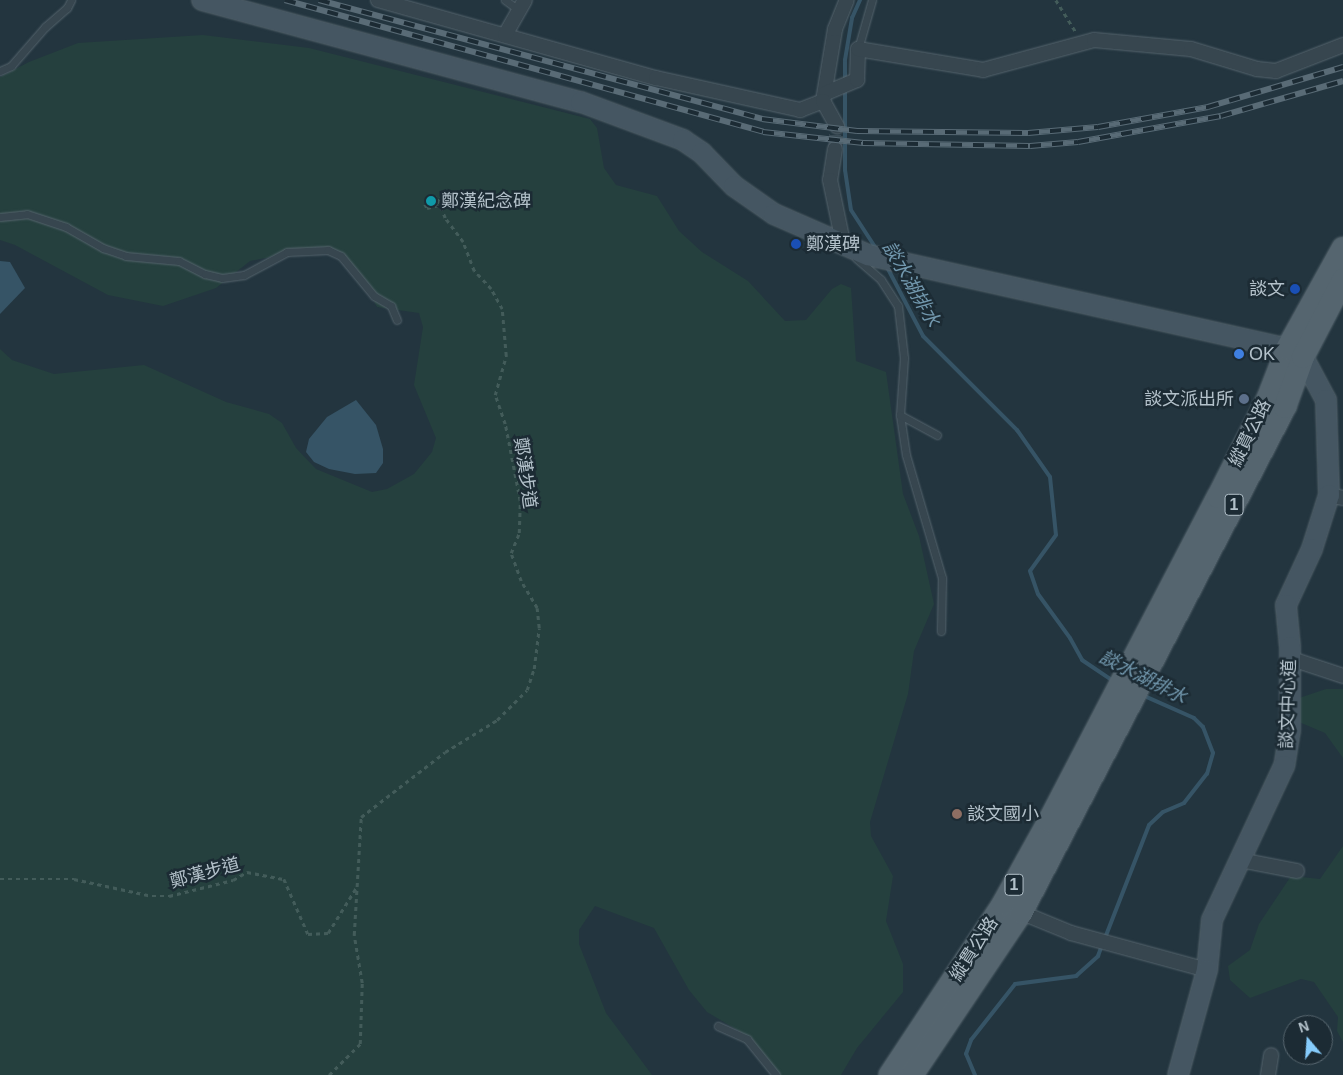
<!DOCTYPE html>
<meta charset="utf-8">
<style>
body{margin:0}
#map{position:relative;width:1343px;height:1075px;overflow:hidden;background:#23353f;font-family:Helvetica,"Noto Sans TC",sans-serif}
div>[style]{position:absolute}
.green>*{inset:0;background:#25403e}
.water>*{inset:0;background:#365466}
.stream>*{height:4px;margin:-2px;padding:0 2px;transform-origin:2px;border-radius:2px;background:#365466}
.street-tunnel>*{height:14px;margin-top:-7px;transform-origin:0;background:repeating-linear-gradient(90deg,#394a54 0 14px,transparent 0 21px)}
.path>*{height:2.5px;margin-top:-1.25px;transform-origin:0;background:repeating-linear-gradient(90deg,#435c5a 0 4px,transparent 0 8px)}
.roads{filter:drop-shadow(0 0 1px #55646d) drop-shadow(0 0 1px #55646d)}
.lane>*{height:7px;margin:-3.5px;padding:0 3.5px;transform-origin:3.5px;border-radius:3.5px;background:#37464f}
.street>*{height:14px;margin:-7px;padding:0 7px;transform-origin:7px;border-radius:7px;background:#37464f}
.secondary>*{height:20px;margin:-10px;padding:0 10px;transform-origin:10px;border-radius:10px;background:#455662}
.primary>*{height:22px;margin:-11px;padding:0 11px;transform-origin:11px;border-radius:11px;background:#55656f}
.rail>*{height:5.5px;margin-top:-2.75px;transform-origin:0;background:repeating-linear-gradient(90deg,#1c2b34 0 11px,#596b76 0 22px);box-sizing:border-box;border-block:1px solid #596b76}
.dots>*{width:14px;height:14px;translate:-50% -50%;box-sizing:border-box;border:2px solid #1c2b34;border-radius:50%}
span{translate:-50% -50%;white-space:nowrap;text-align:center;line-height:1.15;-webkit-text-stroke:5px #1c2b34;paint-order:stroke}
.shield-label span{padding:1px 4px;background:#1c2b34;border:1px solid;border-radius:4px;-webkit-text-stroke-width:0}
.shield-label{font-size:16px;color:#b3c1ca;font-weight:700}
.poi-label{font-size:18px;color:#b3c1ca}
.left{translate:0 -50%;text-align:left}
.right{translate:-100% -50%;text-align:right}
.street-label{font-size:18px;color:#b3c1ca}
.water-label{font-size:19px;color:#7298ae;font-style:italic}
.north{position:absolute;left:1283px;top:1015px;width:50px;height:50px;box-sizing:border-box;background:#1c2b34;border:1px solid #586770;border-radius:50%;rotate:342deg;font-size:14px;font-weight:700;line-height:20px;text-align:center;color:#b3c1ca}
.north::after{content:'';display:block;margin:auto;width:18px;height:22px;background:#86ccfc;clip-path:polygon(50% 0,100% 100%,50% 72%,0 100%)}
</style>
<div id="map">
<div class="green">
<i style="clip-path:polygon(203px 35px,309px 48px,590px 119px,597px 128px,604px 168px,616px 185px,657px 196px,679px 231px,702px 252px,748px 281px,785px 321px,806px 320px,832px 289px,841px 284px,851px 288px,856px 361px,886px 372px,903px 494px,919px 536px,934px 604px,914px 651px,908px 694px,870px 822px,871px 836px,893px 876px,886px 921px,903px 964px,903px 992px,857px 1048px,841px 1075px,774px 1075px,744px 1034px,707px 1012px,689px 990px,654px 928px,595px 906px,579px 930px,579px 944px,606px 1013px,652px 1075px,0 1075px,0 349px,12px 360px,54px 374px,144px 365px,226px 402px,269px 414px,282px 423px,296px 448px,316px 469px,372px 492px,387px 489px,414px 474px,432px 452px,436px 438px,414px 385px,423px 327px,419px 313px,377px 307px,357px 269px,335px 251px,307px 250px,250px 261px,216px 288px,163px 306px,108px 295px,15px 245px,0 240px,0 77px,29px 62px,78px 43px)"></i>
<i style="clip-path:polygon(1326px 689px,1343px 689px,1343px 758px,1325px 733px,1299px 722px,1299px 698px)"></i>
<i style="clip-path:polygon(1343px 846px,1343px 1042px,1337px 1031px,1338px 1017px,1314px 982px,1301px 979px,1250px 998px,1230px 980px,1228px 966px,1250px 950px,1259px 924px,1291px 876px,1320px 879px)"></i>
</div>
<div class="water">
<i style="clip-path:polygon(0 261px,10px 262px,25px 288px,0 314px)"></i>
<i style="clip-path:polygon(356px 400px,376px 425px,383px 449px,383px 463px,376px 473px,355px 474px,329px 469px,314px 462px,306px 452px,309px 439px,327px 417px)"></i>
</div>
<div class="stream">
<i style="left:845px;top:81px;width:21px;rotate:-90deg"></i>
<i style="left:845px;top:60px;width:43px;rotate:-80.5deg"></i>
<i style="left:852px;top:18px;width:20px;rotate:-66deg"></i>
<i style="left:845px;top:88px;width:82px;rotate:90deg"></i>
<i style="left:845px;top:170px;width:40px;rotate:81.5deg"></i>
<i style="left:851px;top:210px;width:48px;rotate:57deg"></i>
<i style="left:887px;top:267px;width:78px;rotate:62.4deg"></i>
<i style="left:923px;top:336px;width:133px;rotate:45deg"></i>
<i style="left:1017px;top:430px;width:57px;rotate:54.9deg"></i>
<i style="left:1050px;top:477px;width:58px;rotate:84.1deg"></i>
<i style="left:1056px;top:535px;width:44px;rotate:125.8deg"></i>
<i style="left:1030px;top:571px;width:24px;rotate:71deg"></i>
<i style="left:1038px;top:594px;width:54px;rotate:54deg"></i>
<i style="left:1070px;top:638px;width:25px;rotate:61deg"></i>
<i style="left:1082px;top:660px;width:37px;rotate:34deg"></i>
<i style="left:1105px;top:938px;width:121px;rotate:-68.7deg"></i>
<i style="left:1149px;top:825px;width:19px;rotate:-43deg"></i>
<i style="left:1163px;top:812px;width:23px;rotate:-23deg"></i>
<i style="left:1184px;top:803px;width:37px;rotate:-52deg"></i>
<i style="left:1207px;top:774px;width:22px;rotate:-74deg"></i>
<i style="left:1213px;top:753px;width:28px;rotate:-111deg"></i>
<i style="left:1203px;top:727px;width:13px;rotate:-135deg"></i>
<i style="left:1194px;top:718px;width:57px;rotate:-156.1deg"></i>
<i style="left:975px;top:1075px;width:23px;rotate:-113deg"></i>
<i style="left:966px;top:1054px;width:15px;rotate:-70deg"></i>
<i style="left:971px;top:1040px;width:71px;rotate:-51.8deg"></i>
<i style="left:1015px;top:984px;width:62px;rotate:-7.5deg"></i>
<i style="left:1076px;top:976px;width:30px;rotate:-42deg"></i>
<i style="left:1098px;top:956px;width:12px;rotate:-70deg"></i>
</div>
<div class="street-tunnel">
<i style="left:835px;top:149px;width:23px;rotate:-85deg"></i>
</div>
<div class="path">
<i style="left:1056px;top:0;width:39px;rotate:58deg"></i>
<i style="left:0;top:879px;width:74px"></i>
<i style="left:74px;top:879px;width:80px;rotate:12.3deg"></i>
<i style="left:152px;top:896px;width:17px"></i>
<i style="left:169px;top:896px;width:66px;rotate:-14deg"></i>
<i style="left:233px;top:880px;width:16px;rotate:-30deg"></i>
<i style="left:247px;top:872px;width:38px;rotate:11deg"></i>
<i style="left:284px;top:879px;width:60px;rotate:66.4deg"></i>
<i style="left:308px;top:934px;width:20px;rotate:-3deg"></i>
<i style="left:328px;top:933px;width:53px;rotate:-58.1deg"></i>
<i style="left:329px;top:1075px;width:44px;rotate:-45deg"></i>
<i style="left:360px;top:1044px;width:61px;rotate:-88.1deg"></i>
<i style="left:362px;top:983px;width:49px;rotate:-99.5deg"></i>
<i style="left:354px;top:935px;width:118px;rotate:-86.6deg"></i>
<i style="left:361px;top:817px;width:106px;rotate:-37.7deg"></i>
<i style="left:445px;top:752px;width:61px;rotate:-31.6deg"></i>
<i style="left:497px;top:720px;width:42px;rotate:-45deg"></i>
<i style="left:527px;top:690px;width:22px;rotate:-72deg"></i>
<i style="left:534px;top:669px;width:41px;rotate:-83deg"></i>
<i style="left:539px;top:628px;width:20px;rotate:-96deg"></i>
<i style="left:537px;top:608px;width:31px;rotate:-121deg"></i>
<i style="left:521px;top:581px;width:30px;rotate:-110deg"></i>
<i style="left:511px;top:553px;width:22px;rotate:-68deg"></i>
<i style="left:519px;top:533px;width:32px;rotate:-88deg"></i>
<i style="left:520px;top:501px;width:78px;rotate:-101deg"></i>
<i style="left:505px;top:424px;width:31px;rotate:-109deg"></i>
<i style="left:495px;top:395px;width:41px;rotate:-74.2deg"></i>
<i style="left:506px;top:356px;width:47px;rotate:-94.9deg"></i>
<i style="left:502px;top:309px;width:23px;rotate:-119deg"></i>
<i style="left:491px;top:289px;width:25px;rotate:-133deg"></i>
<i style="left:474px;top:271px;width:31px;rotate:-111deg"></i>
<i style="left:463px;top:242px;width:30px;rotate:-127deg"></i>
<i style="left:445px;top:218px;width:22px;rotate:-112deg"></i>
<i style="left:437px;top:198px;width:9px;rotate:174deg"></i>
<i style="left:428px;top:199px;width:6px;rotate:121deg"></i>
<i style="left:425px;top:204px;width:4px;rotate:63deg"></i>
<i style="left:427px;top:208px;width:12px;rotate:-14deg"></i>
</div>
<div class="roads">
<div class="lane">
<i style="left:505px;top:0;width:17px;rotate:36deg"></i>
<i style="left:858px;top:49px;width:51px;rotate:-74.1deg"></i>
<i style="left:0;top:71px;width:12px;rotate:-24deg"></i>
<i style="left:11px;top:66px;width:52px;rotate:-48.9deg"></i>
<i style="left:45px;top:27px;width:29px;rotate:-41deg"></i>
<i style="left:67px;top:8px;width:9px;rotate:-63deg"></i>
<i style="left:0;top:217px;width:27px;rotate:-6deg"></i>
<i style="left:27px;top:214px;width:41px;rotate:18.4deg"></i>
<i style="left:66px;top:227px;width:43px;rotate:29.6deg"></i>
<i style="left:103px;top:248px;width:24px;rotate:19deg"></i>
<i style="left:126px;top:256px;width:53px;rotate:5.4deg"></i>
<i style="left:179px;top:261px;width:29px;rotate:27deg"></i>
<i style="left:205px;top:274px;width:17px;rotate:13deg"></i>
<i style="left:222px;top:278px;width:22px;rotate:-8deg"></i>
<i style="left:244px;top:275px;width:49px;rotate:-28.1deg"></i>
<i style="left:287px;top:252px;width:41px;rotate:-2.8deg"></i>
<i style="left:328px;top:250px;width:14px;rotate:25deg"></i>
<i style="left:341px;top:256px;width:52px;rotate:50.5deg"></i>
<i style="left:374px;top:296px;width:20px;rotate:30deg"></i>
<i style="left:391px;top:306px;width:15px;rotate:67deg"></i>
<i style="left:856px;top:258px;width:33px;rotate:41deg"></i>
<i style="left:881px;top:280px;width:31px;rotate:57deg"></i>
<i style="left:898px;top:306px;width:52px;rotate:83.4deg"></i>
<i style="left:904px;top:358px;width:57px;rotate:94deg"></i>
<i style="left:900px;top:415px;width:40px;rotate:81.5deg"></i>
<i style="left:906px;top:455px;width:128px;rotate:73.7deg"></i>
<i style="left:942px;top:578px;width:53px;rotate:91.1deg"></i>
<i style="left:900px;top:415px;width:42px;rotate:28.4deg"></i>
<i style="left:718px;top:1026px;width:32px;rotate:24deg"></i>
<i style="left:747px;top:1039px;width:46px;rotate:51.1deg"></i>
</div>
<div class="street">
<i style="left:378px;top:0;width:289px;rotate:15.7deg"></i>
<i style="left:656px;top:78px;width:148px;rotate:12.5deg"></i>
<i style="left:800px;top:110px;width:25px;rotate:-21deg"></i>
<i style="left:823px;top:101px;width:73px;rotate:-80.5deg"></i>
<i style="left:835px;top:29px;width:31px;rotate:-68deg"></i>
<i style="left:505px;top:35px;width:40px;rotate:-60.3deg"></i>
<i style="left:826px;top:93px;width:34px;rotate:-23deg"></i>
<i style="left:857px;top:80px;width:31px;rotate:-88deg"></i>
<i style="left:858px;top:49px;width:127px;rotate:9.5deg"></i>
<i style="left:983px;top:70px;width:115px;rotate:-15.1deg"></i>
<i style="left:1094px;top:40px;width:97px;rotate:5.3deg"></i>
<i style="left:1191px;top:49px;width:69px;rotate:16.9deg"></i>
<i style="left:1257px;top:69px;width:19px;rotate:6deg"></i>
<i style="left:1276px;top:71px;width:72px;rotate:-21.2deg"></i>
<i style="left:823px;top:101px;width:29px;rotate:61deg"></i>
<i style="left:835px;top:149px;width:31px;rotate:99deg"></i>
<i style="left:830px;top:180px;width:68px;rotate:78.2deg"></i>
<i style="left:1329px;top:495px;width:14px;rotate:12deg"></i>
<i style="left:1289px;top:658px;width:57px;rotate:18.4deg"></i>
<i style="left:1240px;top:860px;width:58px;rotate:10.9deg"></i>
<i style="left:1015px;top:910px;width:61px;rotate:22.3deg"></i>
<i style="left:1071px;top:933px;width:141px;rotate:15.2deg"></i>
<i style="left:1268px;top:1075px;width:20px;rotate:-81deg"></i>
</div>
<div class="secondary">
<i style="left:202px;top:0;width:392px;rotate:15.1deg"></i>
<i style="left:581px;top:102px;width:109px;rotate:20.4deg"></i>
<i style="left:683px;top:140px;width:23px;rotate:34deg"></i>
<i style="left:702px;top:153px;width:46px;rotate:45.9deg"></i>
<i style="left:734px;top:186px;width:49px;rotate:35deg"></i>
<i style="left:774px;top:214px;width:103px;rotate:23.6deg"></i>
<i style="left:868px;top:255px;width:429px;rotate:12.6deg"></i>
<i style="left:1287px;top:349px;width:18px;rotate:27deg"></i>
<i style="left:1303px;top:357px;width:49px;rotate:61.9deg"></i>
<i style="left:1326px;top:400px;width:95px;rotate:88.2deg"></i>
<i style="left:1329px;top:495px;width:57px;rotate:107.5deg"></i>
<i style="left:1312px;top:549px;width:62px;rotate:114.9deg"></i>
<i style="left:1286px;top:605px;width:42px;rotate:84.6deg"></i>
<i style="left:1290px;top:647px;width:83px;rotate:90deg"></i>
<i style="left:1290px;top:730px;width:36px;rotate:99deg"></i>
<i style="left:1284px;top:766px;width:170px;rotate:115.1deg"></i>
<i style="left:1212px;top:920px;width:50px;rotate:95.7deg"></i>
<i style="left:1207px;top:970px;width:109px;rotate:105.4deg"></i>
</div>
<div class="primary">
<i style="left:890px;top:1075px;width:205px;rotate:-56.5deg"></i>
<i style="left:1003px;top:904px;width:95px;rotate:-61deg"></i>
<i style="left:1049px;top:821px;width:365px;rotate:-62.5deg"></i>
<i style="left:1218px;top:497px;width:111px;rotate:-63.2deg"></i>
<i style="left:1268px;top:398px;width:53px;rotate:-68.8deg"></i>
<i style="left:1287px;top:349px;width:115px;rotate:-61deg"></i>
<i style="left:912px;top:1075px;width:195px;rotate:-56.1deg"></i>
<i style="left:1021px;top:913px;width:571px;rotate:-62.45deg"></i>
<i style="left:1285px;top:407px;width:53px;rotate:-70.2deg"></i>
<i style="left:1303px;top:357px;width:87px;rotate:-62.5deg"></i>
</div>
</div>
<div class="rail">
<i style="left:285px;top:0;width:496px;rotate:15.4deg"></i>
<i style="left:763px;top:132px;width:101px;rotate:6.3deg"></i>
<i style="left:863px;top:143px;width:167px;rotate:1deg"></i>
<i style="left:1030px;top:146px;width:48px;rotate:-4.8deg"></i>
<i style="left:1078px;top:142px;width:145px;rotate:-10.3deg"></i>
<i style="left:1221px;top:116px;width:127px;rotate:-16deg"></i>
<i style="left:319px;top:0;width:459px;rotate:15deg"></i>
<i style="left:762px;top:119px;width:96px;rotate:7.2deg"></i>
<i style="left:857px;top:131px;width:171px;rotate:0.7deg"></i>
<i style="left:1028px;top:133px;width:70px;rotate:-4.9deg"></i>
<i style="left:1098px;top:127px;width:112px;rotate:-10.3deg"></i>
<i style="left:1208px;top:107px;width:141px;rotate:-16.5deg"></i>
</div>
<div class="dots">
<i style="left:431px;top:201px;background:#0f9aa8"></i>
<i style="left:796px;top:244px;background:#1a4fb4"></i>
<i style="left:1295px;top:289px;background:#1a4fb4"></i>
<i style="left:1239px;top:354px;background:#3f7fe0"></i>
<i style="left:1244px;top:399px;background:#5c6f8a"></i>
<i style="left:957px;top:814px;background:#8d6e63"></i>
</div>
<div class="shield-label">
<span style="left:1234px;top:505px">1</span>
<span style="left:1014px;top:885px">1</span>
</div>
<div class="poi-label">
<span class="left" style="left:441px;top:201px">鄭漢紀念碑</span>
<span class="left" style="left:806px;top:244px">鄭漢碑</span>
<span class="right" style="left:1285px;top:289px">談文</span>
<span class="left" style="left:1249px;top:354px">OK</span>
<span class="right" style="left:1234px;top:399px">談文派出所</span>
<span class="left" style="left:967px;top:814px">談文國小</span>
</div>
<div class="street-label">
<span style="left:1250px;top:433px;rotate:-64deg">縱貫公路</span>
<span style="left:525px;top:473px;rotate:82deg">鄭漢步道</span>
<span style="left:1288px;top:704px;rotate:-88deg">談文中心道</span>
<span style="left:205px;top:873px;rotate:-15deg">鄭漢步道</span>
<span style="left:974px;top:949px;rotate:-57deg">縱貫公路</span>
</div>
<div class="water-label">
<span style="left:911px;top:284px;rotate:60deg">談水湖排水</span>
<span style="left:1143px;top:677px;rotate:27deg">談水湖排水</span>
</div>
<div class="north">N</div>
</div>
